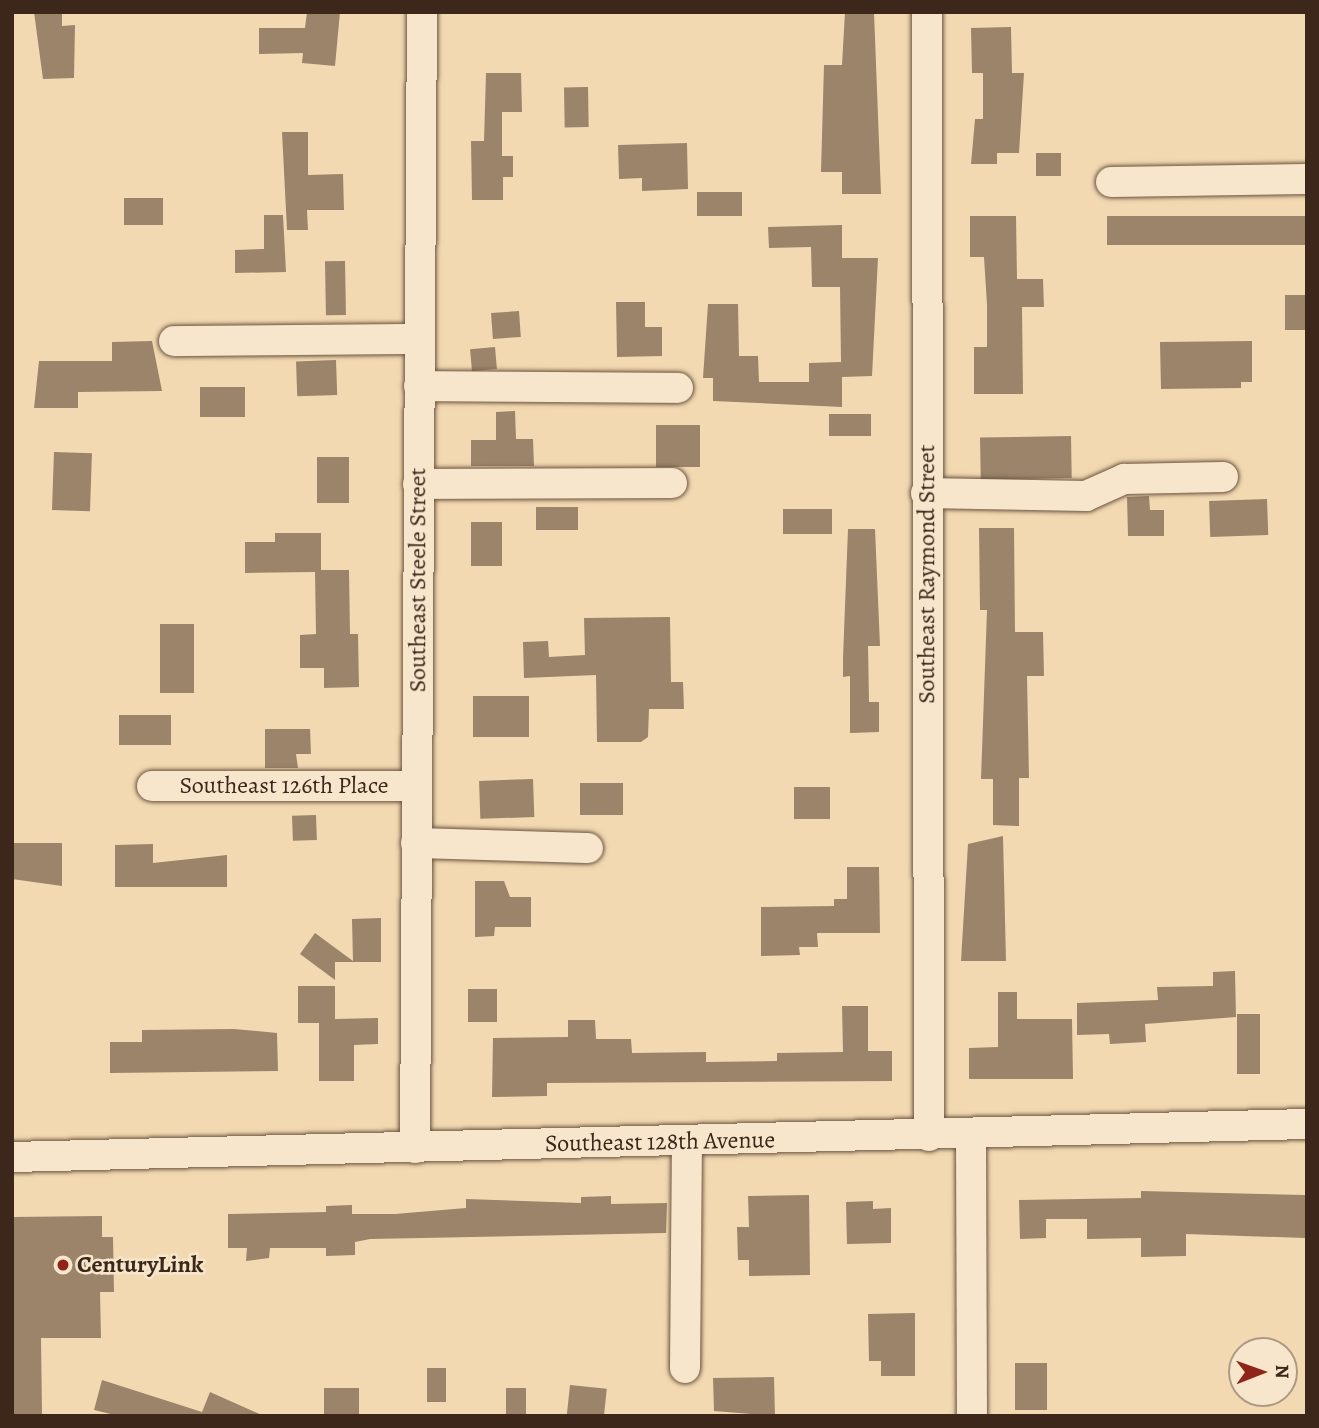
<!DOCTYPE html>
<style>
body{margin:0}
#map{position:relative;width:1319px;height:1428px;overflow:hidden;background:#f2d9b1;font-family:Alegreya,serif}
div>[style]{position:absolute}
.building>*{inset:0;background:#9b8469;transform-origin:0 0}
.roads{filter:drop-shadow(0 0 2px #6a5440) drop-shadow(0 0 2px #6a5440)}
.minor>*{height:30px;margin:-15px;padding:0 15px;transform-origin:15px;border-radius:15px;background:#f7e6cc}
.dots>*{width:19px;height:19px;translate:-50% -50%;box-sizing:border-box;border:4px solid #f7e6cc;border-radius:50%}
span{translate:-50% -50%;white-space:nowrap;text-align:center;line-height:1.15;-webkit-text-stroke:5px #f7e6cc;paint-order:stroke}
.street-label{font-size:24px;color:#3c271a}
.poi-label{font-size:24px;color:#3c271a;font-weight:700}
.left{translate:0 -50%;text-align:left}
.frame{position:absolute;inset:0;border:14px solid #3c271a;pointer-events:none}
.north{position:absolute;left:1228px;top:1337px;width:70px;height:70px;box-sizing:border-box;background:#f7e6cc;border:2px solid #ac9a85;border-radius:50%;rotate:89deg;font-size:19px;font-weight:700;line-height:28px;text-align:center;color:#3c271a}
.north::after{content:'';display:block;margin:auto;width:24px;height:32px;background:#8f2418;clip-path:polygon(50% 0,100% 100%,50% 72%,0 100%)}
</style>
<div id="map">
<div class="building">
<i style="clip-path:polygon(34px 12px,62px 12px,62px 26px,75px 25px,74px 78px,43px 79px)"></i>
<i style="clip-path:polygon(307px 12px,340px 12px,335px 66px,302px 63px,303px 53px,259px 54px,259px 28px,305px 28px)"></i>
<i style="clip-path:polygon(845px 12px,874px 12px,881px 194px,842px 194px,842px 172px,821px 172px,824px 65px,842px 65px)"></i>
<i style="clip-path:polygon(1011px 27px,1012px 73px,1024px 73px,1019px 153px,997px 153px,997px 164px,971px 164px,975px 119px,983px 119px,983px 73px,972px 73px,971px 28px)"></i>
<i style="clip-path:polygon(486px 73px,521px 73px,522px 112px,502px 112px,502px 156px,513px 156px,513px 177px,503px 177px,503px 200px,472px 200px,471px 141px,484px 141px)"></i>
<i style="left:588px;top:87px;width:40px;height:24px;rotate:89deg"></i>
<i style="clip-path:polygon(282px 132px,308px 132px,308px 175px,343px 174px,344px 210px,307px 210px,308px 230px,287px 230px)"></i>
<i style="clip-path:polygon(687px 143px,688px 189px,642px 191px,642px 178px,619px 179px,618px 145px)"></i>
<i style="left:1061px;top:153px;width:23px;height:25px;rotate:90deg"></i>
<i style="left:697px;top:192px;width:45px;height:24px"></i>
<i style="left:124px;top:198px;width:39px;height:27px"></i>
<i style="clip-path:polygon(264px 215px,283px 215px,286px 272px,235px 273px,235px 250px,264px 249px)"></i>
<i style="clip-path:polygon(970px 216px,1016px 216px,1017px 279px,1043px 279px,1044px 307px,1022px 307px,1023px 394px,974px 394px,974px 347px,987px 347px,987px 305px,984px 257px,970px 257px)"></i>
<i style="left:1107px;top:216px;width:200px;height:29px"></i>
<i style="clip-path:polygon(842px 225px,842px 258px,878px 258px,872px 376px,842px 377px,842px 407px,713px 401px,713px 378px,703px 378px,708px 304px,738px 304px,739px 356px,758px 356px,759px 382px,809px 382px,809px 363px,841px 362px,840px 287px,812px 287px,811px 247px,769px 248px,768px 227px)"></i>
<i style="left:345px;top:261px;width:54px;height:20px;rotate:89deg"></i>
<i style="left:1285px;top:295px;width:22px;height:35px"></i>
<i style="clip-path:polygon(616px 302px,645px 302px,645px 327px,662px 327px,662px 356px,617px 357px)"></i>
<i style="left:519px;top:311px;width:26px;height:28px;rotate:86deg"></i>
<i style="clip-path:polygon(152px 341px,162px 391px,78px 392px,78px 408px,34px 408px,39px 361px,112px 361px,112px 342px)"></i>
<i style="clip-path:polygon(1252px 341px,1252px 382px,1241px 382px,1241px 388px,1161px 389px,1160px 342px)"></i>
<i style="left:495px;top:347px;width:22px;height:25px;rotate:85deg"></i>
<i style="left:336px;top:360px;width:35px;height:40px;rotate:88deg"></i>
<i style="left:245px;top:387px;width:30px;height:45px;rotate:90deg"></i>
<i style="clip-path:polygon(515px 411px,516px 439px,533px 439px,534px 466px,471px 466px,471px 440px,496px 440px,496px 412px)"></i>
<i style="left:829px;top:414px;width:42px;height:22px"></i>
<i style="left:700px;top:425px;width:42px;height:44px;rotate:90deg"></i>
<i style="left:1071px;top:436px;width:42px;height:91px;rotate:89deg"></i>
<i style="left:54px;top:452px;width:38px;height:58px;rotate:2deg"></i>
<i style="left:317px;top:457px;width:32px;height:46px"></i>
<i style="clip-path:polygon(1149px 496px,1150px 510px,1164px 510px,1164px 536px,1128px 536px,1127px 497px)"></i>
<i style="left:1267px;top:499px;width:36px;height:58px;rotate:88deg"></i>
<i style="left:536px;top:507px;width:42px;height:23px"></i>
<i style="left:783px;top:509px;width:49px;height:25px"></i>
<i style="left:471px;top:522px;width:31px;height:44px"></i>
<i style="clip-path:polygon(979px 528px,1014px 528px,1015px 632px,1043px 632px,1044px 676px,1027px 676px,1029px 778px,1019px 778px,1019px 826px,993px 825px,993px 779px,981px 779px,987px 610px,980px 610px)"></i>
<i style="clip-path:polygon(848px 529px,875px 529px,880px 646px,868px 646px,869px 702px,879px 702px,879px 732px,850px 733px,850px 676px,843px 677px,843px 658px)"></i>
<i style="clip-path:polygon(275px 533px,321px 533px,321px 570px,349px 570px,350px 634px,358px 634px,359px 687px,324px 688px,324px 668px,300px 668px,300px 635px,316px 634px,315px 572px,245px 573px,245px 542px,275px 542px)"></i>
<i style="clip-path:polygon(670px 617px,671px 682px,683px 682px,684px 709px,649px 709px,648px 737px,641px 742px,597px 742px,596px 675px,524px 678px,523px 642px,548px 641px,549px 657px,585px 655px,584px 618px)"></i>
<i style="left:160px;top:624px;width:34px;height:69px"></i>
<i style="left:473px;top:696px;width:56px;height:41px"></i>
<i style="left:119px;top:715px;width:52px;height:30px"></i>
<i style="clip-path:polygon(265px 729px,310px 729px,311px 754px,296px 754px,298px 768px,265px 768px)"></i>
<i style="left:533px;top:779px;width:38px;height:54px;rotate:88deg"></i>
<i style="left:623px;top:783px;width:32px;height:43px;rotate:90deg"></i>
<i style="left:794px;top:787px;width:36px;height:32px"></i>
<i style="left:316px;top:815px;width:25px;height:24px;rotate:88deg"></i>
<i style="clip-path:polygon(1003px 836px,1006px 961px,961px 961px,968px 844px)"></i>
<i style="clip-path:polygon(12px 843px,62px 843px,62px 886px,12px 879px)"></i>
<i style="clip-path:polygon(153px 844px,153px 863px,227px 855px,227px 887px,115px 887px,115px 845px)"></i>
<i style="clip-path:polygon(847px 867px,879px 867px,880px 933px,817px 933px,818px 947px,799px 947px,800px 955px,761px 956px,761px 907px,834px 906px,834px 899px,847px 899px)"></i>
<i style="clip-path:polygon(475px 881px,504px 881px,510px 897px,531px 897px,531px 927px,495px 927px,494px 936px,475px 937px)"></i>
<i style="clip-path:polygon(381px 918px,381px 962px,335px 962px,335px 980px,300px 954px,315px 933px,353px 961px,352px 919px)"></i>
<i style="clip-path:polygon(1235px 971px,1236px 1017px,1145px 1024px,1146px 1042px,1110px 1044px,1109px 1034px,1077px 1035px,1077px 1003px,1158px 1000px,1157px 987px,1213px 986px,1213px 972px)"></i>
<i style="clip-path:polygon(298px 986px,335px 986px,335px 1019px,378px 1018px,378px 1044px,354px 1045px,354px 1081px,319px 1081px,319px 1023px,298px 1023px)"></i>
<i style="left:497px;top:989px;width:33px;height:29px;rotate:90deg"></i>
<i style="clip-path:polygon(998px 992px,1017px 992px,1017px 1019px,1072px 1019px,1073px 1079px,969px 1079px,969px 1048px,998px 1047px)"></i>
<i style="clip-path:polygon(842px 1006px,868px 1006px,868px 1051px,892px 1051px,892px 1081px,547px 1083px,547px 1096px,492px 1097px,493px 1038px,568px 1037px,568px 1020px,595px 1020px,596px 1039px,631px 1039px,632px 1053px,706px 1052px,706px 1062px,777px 1061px,777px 1053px,843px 1052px)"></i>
<i style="left:1237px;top:1014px;width:23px;height:60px"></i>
<i style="clip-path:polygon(234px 1029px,277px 1033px,278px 1071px,110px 1073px,110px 1042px,142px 1042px,142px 1030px)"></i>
<i style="clip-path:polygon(1141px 1191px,1305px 1195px,1305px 1238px,1186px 1234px,1186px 1256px,1141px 1257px,1141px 1238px,1087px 1239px,1087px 1219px,1046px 1219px,1046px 1238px,1020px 1239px,1019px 1200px,1141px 1198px)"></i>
<i style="clip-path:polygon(809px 1195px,810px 1275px,749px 1276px,749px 1260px,738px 1260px,737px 1227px,749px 1227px,748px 1196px)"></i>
<i style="clip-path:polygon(611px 1196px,611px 1204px,667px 1203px,666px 1233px,370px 1239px,355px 1242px,355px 1255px,326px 1256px,326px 1248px,270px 1248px,269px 1258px,246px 1261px,247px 1248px,228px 1248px,228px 1214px,326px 1212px,326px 1206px,352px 1205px,352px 1214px,395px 1214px,466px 1208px,466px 1199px,581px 1203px,581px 1197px)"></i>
<i style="clip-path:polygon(873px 1201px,873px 1209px,891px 1208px,891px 1243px,847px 1244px,846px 1202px)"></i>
<i style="clip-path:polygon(102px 1216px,102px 1237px,113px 1237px,114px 1292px,100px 1292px,101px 1338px,41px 1338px,42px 1414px,12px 1414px,12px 1217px)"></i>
<i style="clip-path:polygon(915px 1313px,915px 1376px,881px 1376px,881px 1361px,869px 1361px,868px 1314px)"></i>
<i style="left:1015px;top:1363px;width:32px;height:47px"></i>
<i style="left:427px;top:1368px;width:19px;height:34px"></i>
<i style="clip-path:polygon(774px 1377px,775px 1416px,714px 1411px,713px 1378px)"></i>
<i style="clip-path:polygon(102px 1380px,202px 1412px,210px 1392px,264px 1416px,119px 1416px,94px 1410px)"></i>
<i style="left:570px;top:1385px;width:37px;height:31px;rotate:6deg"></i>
<i style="left:359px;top:1388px;width:28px;height:35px;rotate:90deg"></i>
<i style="left:506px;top:1388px;width:20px;height:27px"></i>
</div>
<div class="roads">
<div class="minor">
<i style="left:927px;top:12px;width:1124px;rotate:89.9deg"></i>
<i style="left:1111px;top:182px;width:196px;rotate:-0.9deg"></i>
<i style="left:174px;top:341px;width:245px;rotate:-0.5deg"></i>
<i style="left:419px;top:386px;width:259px;rotate:0.4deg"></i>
<i style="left:418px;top:484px;width:254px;rotate:-0.2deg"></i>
<i style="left:926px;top:493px;width:160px;rotate:1.1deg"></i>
<i style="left:1086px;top:496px;width:42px;rotate:-24.1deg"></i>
<i style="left:1124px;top:479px;width:99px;rotate:-1.2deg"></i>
<i style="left:152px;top:786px;width:264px"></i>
<i style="left:416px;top:843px;width:172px;rotate:1.7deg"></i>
<i style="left:971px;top:1135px;width:281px;rotate:89.8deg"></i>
<i style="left:415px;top:1148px;width:1136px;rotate:-89.65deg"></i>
<i style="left:12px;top:1157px;width:1295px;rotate:-1.46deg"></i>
<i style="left:685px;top:1368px;width:227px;rotate:-89.5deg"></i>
</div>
</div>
<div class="dots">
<i style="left:63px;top:1265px;background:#8f2418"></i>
</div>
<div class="street-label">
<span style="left:927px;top:574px;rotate:-90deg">Southeast Raymond Street</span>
<span style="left:418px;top:580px;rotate:-90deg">Southeast Steele Street</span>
<span style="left:284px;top:786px">Southeast 126th Place</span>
<span style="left:660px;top:1142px;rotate:-1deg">Southeast 128th Avenue</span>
</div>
<div class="poi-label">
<span class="left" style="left:77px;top:1265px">CenturyLink</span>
</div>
<div class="frame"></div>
<div class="north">N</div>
</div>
